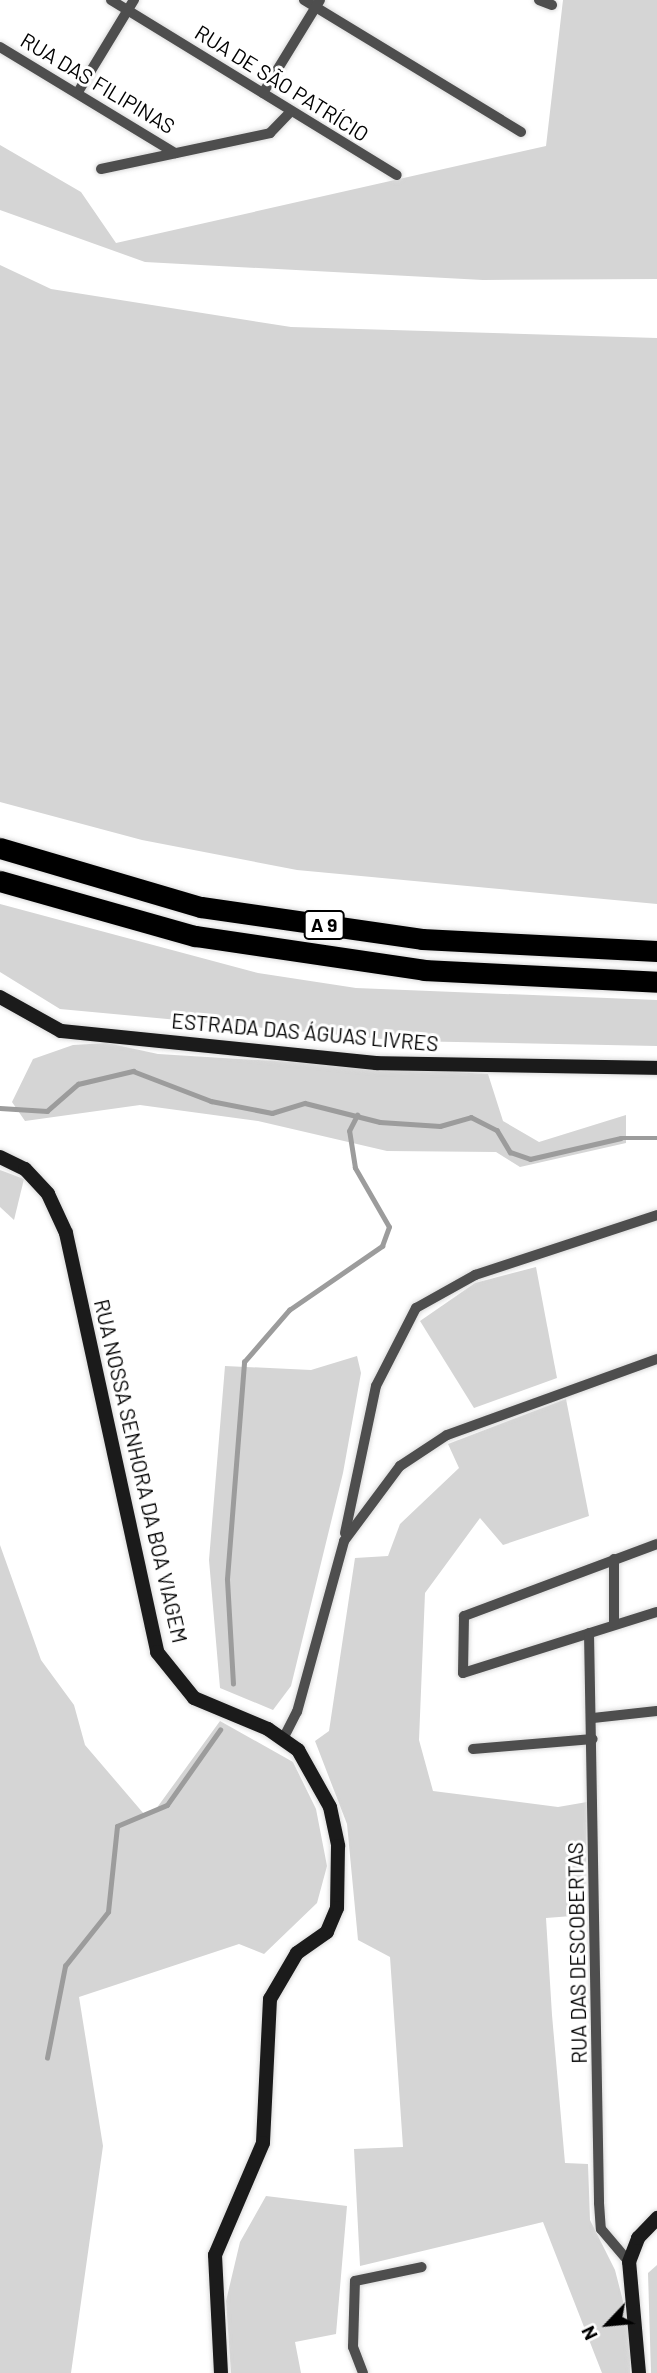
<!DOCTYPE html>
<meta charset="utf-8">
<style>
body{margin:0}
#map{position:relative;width:657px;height:2373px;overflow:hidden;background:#fff;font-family:Barlow,sans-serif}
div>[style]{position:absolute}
.green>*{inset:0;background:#d5d5d5}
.stream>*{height:4.5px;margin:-2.25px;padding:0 2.25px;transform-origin:2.25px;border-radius:2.25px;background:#9c9c9c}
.roads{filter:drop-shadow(0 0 2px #dbdbdb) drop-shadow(0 0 2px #dbdbdb)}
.street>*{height:10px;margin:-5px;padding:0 5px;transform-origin:5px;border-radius:5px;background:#4e4e4e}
.secondary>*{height:14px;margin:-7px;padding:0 7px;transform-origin:7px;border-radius:7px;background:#1b1b1b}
.highway>*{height:21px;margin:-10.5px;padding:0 10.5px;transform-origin:10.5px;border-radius:10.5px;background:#000}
span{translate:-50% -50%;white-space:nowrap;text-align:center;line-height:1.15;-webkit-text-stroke:6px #fff;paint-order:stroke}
.shield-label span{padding:2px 5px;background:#fff;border:2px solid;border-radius:5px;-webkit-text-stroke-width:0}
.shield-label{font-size:19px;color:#000;font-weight:700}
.street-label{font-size:21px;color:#000}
.north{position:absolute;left:573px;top:2289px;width:70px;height:70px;-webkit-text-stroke:5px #fff;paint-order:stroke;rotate:244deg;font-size:19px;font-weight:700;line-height:28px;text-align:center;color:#000}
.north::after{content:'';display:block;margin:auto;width:24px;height:32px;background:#000;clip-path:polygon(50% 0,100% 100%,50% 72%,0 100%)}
</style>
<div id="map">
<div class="green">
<i style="clip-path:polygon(563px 0,657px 0,657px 279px,483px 280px,145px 262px,0 210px,0 145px,81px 192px,116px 243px,546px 146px)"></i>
<i style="clip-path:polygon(0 265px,51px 289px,291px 327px,657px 338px,657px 904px,297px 870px,142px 840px,0 802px)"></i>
<i style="clip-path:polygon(0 904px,258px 973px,356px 988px,657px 1000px,657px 1046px,404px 1041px,60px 1009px,0 972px)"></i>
<i style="clip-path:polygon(107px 1043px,158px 1054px,488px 1074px,503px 1121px,539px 1142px,626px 1115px,626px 1143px,520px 1167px,496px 1152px,387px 1151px,258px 1121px,140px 1105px,25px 1121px,12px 1102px,33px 1059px,73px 1045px)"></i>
<i style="clip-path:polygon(0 1170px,24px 1179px,14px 1220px,0 1207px)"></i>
<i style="clip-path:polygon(536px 1267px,557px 1378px,474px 1408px,420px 1321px,475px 1283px)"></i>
<i style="clip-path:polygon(357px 1356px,361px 1373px,343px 1473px,291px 1686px,273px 1710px,220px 1688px,209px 1560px,225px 1366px,311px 1370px)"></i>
<i style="clip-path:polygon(566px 1399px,589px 1516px,503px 1545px,480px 1518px,425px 1593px,419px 1740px,433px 1791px,558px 1807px,587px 1802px,585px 1915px,546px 1918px,552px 2015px,565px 2163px,588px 2164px,590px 2220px,615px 2270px,632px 2336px,630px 2373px,602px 2373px,543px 2222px,360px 2266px,354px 2149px,403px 2147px,390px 1957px,358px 1940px,347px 1824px,315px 1741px,329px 1731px,355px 1558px,388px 1556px,400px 1524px,459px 1468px,448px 1444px)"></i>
<i style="clip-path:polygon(0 1545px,41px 1660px,74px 1705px,85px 1745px,144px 1814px,156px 1809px,220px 1721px,293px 1762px,316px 1809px,327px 1866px,317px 1903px,264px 1954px,239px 1944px,79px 1997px,103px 2146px,71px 2373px,0 2373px)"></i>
<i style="clip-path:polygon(266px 2196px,347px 2206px,336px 2334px,295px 2342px,301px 2373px,231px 2373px,226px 2301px,240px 2242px)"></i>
<i style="clip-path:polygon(657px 2265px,657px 2373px,651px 2373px,648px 2273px)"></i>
</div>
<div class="stream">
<i style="left:0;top:1108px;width:47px;rotate:3.7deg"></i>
<i style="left:47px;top:1111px;width:41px;rotate:-41.1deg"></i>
<i style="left:78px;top:1084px;width:57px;rotate:-13.3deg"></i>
<i style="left:133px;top:1071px;width:84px;rotate:21deg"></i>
<i style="left:211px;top:1101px;width:62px;rotate:11.1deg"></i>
<i style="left:272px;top:1113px;width:34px;rotate:-17deg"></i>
<i style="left:305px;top:1103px;width:77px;rotate:14.2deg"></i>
<i style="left:380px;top:1122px;width:60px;rotate:3.8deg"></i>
<i style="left:440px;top:1126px;width:32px;rotate:-16deg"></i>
<i style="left:471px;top:1117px;width:29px;rotate:27deg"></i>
<i style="left:497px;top:1130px;width:26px;rotate:59deg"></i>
<i style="left:510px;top:1152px;width:21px;rotate:19deg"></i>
<i style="left:530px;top:1159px;width:93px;rotate:-13deg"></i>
<i style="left:621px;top:1138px;width:36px"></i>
<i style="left:233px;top:1684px;width:105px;rotate:-93.3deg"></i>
<i style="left:227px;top:1579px;width:218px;rotate:-85.5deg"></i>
<i style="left:244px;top:1362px;width:69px;rotate:-49.1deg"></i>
<i style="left:289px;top:1310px;width:113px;rotate:-34.5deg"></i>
<i style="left:382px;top:1246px;width:20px;rotate:-70deg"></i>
<i style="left:389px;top:1227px;width:68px;rotate:-120deg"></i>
<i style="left:355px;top:1168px;width:37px;rotate:-99deg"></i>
<i style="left:349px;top:1131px;width:18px;rotate:-63deg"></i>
<i style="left:47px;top:2058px;width:94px;rotate:-78.9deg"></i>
<i style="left:65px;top:1966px;width:69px;rotate:-51.5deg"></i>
<i style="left:108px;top:1912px;width:86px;rotate:-84deg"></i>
<i style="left:117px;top:1826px;width:54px;rotate:-22.8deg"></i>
<i style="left:167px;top:1805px;width:92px;rotate:-54.8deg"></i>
</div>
<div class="roads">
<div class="street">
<i style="left:111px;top:0;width:335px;rotate:31.5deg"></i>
<i style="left:304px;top:0;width:254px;rotate:31.3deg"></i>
<i style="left:539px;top:0;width:14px;rotate:21deg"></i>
<i style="left:0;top:47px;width:205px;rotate:31.2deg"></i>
<i style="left:78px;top:92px;width:108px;rotate:-58.7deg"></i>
<i style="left:263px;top:93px;width:109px;rotate:-58.5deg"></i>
<i style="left:101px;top:169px;width:173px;rotate:-12deg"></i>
<i style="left:270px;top:133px;width:28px;rotate:-46deg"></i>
<i style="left:345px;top:1533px;width:150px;rotate:-78.1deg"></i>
<i style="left:376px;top:1386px;width:88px;rotate:-62.9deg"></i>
<i style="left:416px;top:1308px;width:68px;rotate:-29.2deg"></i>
<i style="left:475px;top:1275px;width:192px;rotate:-18.2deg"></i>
<i style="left:657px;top:1544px;width:206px;rotate:159.5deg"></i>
<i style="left:464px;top:1616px;width:57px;rotate:91deg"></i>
<i style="left:463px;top:1673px;width:203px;rotate:-17.5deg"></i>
<i style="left:614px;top:1559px;width:64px;rotate:90deg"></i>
<i style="left:589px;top:1633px;width:570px;rotate:88.99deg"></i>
<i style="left:599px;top:2203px;width:26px;rotate:86deg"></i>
<i style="left:601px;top:2229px;width:43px;rotate:49.7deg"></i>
<i style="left:593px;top:1718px;width:64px;rotate:-6.2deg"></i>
<i style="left:284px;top:1737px;width:28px;rotate:-63deg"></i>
<i style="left:297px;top:1712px;width:177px;rotate:-74.6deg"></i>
<i style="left:344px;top:1541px;width:94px;rotate:-53.3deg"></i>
<i style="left:400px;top:1466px;width:56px;rotate:-33.4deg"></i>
<i style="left:447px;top:1435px;width:223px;rotate:-19.9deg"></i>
<i style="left:473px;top:1749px;width:120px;rotate:-4.8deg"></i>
<i style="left:363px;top:2373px;width:28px;rotate:-111deg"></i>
<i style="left:353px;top:2347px;width:66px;rotate:-88.3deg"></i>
<i style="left:355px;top:2281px;width:68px;rotate:-11.8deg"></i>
</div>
<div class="secondary">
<i style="left:0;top:997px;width:70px;rotate:29.1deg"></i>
<i style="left:61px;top:1031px;width:317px;rotate:5.8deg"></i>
<i style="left:376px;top:1063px;width:281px;rotate:1deg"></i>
<i style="left:0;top:1157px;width:28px;rotate:26deg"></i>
<i style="left:25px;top:1169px;width:34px;rotate:47deg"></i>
<i style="left:48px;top:1194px;width:43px;rotate:65.2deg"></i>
<i style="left:66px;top:1233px;width:429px;rotate:77.7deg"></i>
<i style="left:157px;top:1652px;width:59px;rotate:51.2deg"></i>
<i style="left:194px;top:1698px;width:80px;rotate:22.7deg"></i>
<i style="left:268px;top:1729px;width:37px;rotate:35deg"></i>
<i style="left:298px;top:1750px;width:65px;rotate:60.7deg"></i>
<i style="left:330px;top:1807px;width:40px;rotate:78deg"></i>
<i style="left:338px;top:1846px;width:62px;rotate:90.9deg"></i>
<i style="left:337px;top:1908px;width:26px;rotate:113deg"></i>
<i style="left:327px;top:1932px;width:37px;rotate:145deg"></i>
<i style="left:297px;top:1953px;width:53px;rotate:120.4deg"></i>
<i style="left:270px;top:1999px;width:144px;rotate:92.8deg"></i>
<i style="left:263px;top:2143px;width:122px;rotate:113.2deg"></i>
<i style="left:215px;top:2255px;width:118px;rotate:87.1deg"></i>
<i style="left:639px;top:2373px;width:111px;rotate:-95.1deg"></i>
<i style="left:629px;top:2262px;width:26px;rotate:-69deg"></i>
<i style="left:638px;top:2238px;width:28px;rotate:-46deg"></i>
</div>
<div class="highway">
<i style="left:0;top:848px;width:209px;rotate:16.4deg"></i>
<i style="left:201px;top:907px;width:223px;rotate:8.2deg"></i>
<i style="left:422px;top:939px;width:235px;rotate:2.9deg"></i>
<i style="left:0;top:881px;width:203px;rotate:15.8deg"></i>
<i style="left:195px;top:936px;width:232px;rotate:8.4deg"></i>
<i style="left:424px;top:970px;width:233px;rotate:2.9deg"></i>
</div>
</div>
<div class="shield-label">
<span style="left:324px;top:925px">A 9</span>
</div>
<div class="street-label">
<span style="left:98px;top:83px;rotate:31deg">RUA DAS FILIPINAS</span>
<span style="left:282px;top:83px;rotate:32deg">RUA DE SÃO PATRÍCIO</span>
<span style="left:305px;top:1032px;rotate:5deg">ESTRADA DAS ÁGUAS LIVRES</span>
<span style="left:141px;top:1471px;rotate:77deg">RUA NOSSA SENHORA DA BOA VIAGEM</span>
<span style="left:577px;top:1953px;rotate:-91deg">RUA DAS DESCOBERTAS</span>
</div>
<div class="north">N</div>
</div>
